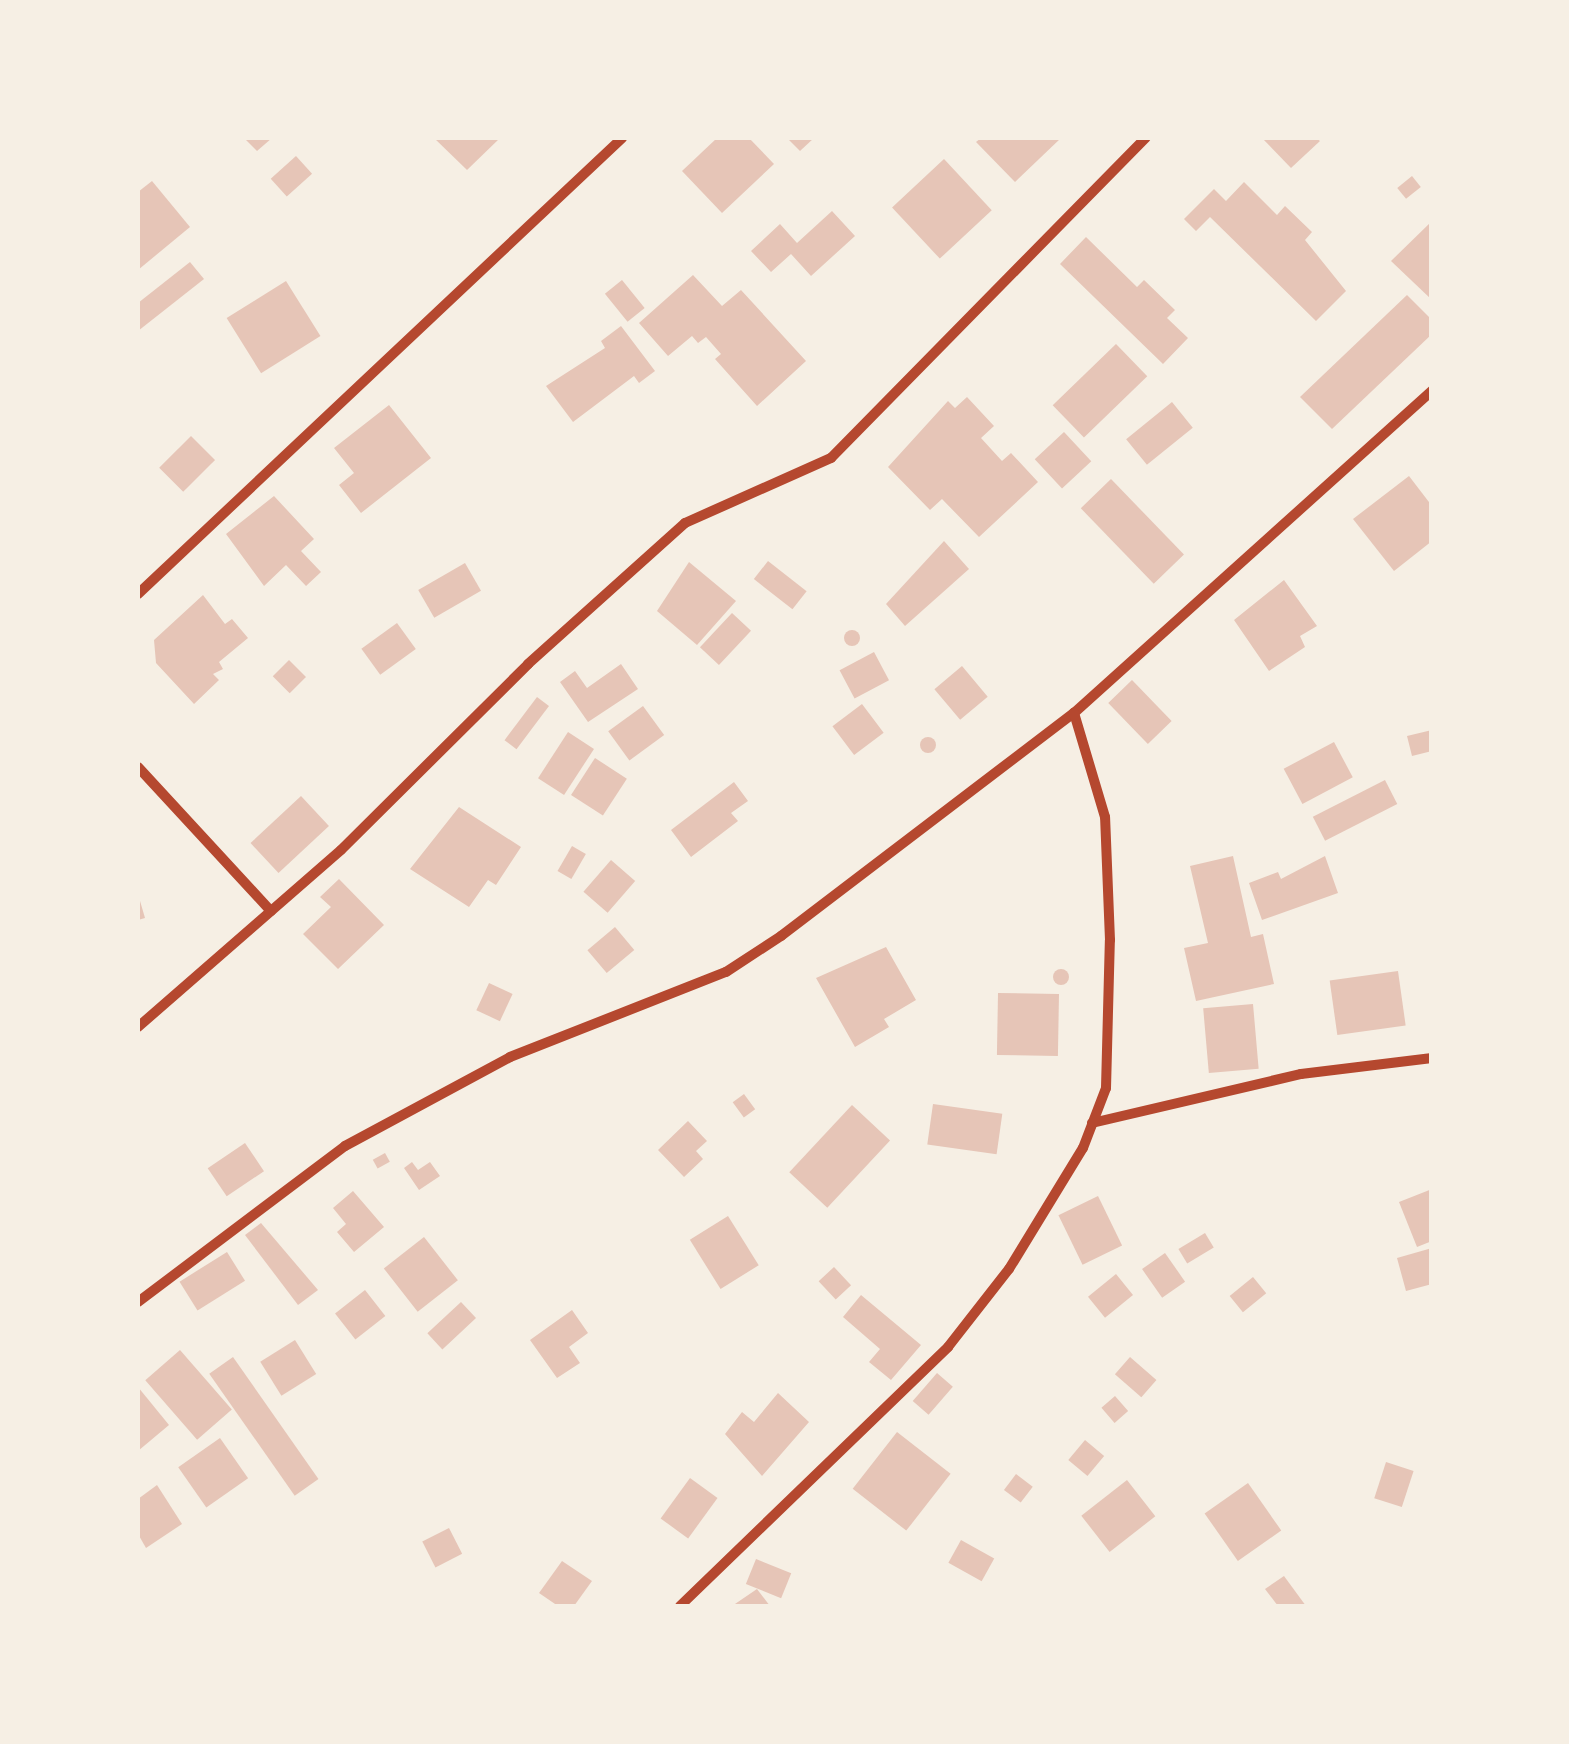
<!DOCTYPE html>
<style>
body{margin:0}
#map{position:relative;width:1569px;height:1744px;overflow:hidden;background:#f6efe4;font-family:Quicksand,sans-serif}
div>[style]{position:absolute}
.building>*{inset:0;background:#e6c5b7;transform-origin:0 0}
.round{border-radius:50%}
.minor>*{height:10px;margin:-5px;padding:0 5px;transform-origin:5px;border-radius:5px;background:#b5482f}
span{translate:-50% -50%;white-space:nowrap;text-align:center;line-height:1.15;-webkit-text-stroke:8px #f6efe4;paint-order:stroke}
.frame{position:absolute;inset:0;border:140px solid #f6efe4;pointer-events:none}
</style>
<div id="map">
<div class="building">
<i style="clip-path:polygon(244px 138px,272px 138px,257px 151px)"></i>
<i style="clip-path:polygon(434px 138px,500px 138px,467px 170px)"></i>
<i style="clip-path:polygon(717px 138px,749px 138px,774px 164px,722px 213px,682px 171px)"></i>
<i style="clip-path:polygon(787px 138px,814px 138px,800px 151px)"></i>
<i style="clip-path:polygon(981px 138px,1061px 138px,1015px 182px,976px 142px)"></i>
<i style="clip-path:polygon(1262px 138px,1316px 138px,1320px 141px,1291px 168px)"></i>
<i style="left:296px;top:156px;width:24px;height:34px;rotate:48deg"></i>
<i style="left:944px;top:159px;width:70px;height:71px;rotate:47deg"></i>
<i style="left:1412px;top:176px;width:14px;height:19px;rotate:51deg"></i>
<i style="clip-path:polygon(152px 181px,190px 227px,138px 270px,138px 192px)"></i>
<i style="clip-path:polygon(1244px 182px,1277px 215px,1285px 206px,1312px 232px,1305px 240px,1346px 291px,1316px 321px,1210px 217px,1196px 231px,1184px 219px,1214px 189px,1226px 201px)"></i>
<i style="clip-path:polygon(832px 211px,855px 236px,811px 276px,791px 254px,771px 272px,751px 251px,780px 224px,797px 243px)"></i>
<i style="clip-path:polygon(1432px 221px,1432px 300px,1391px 261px)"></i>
<i style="clip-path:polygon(1086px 237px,1137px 287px,1144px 280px,1175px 310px,1167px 318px,1188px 338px,1163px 364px,1060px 264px)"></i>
<i style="clip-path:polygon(190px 262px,204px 279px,138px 331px,138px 303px)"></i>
<i style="clip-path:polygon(693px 275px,722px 306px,741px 290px,806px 361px,757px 406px,715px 359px,721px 354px,706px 337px,698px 343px,692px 336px,668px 356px,639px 323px)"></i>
<i style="left:622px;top:280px;width:36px;height:22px;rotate:51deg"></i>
<i style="left:286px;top:281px;width:65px;height:70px;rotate:58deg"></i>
<i style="clip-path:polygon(1407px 295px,1432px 320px,1432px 334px,1332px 429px,1300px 397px)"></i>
<i style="clip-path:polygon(621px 326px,655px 371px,639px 383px,634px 376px,573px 422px,546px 386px,605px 348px,601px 341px)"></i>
<i style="left:1116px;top:344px;width:45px;height:88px;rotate:46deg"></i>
<i style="clip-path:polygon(967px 397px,994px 426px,981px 438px,1002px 461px,1011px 453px,1038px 482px,979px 537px,942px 499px,930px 510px,888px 467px,948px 401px,955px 408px)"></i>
<i style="left:1172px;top:402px;width:33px;height:59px;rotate:51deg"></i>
<i style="clip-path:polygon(389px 405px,431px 458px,361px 513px,339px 485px,354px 473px,334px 448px)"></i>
<i style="left:1064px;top:432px;width:40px;height:40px;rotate:47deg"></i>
<i style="left:191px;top:436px;width:34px;height:45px;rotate:45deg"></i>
<i style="clip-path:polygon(1409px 476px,1432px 506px,1432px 541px,1394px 571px,1353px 519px)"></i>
<i style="left:1111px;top:479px;width:105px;height:42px;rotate:46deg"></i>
<i style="clip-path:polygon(274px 496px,314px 539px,301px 551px,321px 572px,306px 586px,286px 565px,264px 586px,226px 534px)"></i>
<i style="clip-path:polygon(944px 541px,969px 569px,905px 626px,886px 604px)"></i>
<i style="left:768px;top:561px;width:49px;height:23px;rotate:38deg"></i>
<i style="clip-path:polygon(689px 562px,736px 601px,697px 645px,657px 611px)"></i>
<i style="left:465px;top:563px;width:32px;height:54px;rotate:60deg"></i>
<i style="clip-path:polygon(1284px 580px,1317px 626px,1300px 636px,1305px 647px,1269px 671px,1234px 620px)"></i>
<i style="clip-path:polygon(203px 595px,225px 624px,232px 619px,248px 638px,219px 662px,223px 669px,213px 674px,219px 680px,194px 704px,156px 663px,154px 640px)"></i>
<i style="left:732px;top:613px;width:26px;height:47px;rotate:43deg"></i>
<i style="left:397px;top:623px;width:32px;height:44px;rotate:54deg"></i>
<i class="round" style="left:844px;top:630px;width:16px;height:16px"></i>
<i style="left:874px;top:652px;width:32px;height:39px;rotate:62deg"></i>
<i style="left:289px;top:660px;width:24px;height:23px;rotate:45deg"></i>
<i style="clip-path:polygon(621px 664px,638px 689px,588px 722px,560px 682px,575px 671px,587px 688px)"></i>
<i style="left:962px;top:666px;width:40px;height:36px;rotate:50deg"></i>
<i style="left:1132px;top:680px;width:57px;height:33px;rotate:46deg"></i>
<i style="left:537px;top:697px;width:15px;height:54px;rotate:37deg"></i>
<i style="left:862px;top:704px;width:36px;height:37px;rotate:53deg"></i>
<i style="left:643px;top:706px;width:36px;height:43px;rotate:54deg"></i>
<i style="clip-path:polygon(1432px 730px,1432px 751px,1412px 756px,1407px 736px)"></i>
<i style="left:568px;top:732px;width:31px;height:55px;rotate:33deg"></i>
<i class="round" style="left:920px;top:737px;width:16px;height:16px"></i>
<i style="left:1334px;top:742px;width:40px;height:57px;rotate:62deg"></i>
<i style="left:595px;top:758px;width:38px;height:44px;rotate:33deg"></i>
<i style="left:1385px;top:780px;width:27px;height:81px;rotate:63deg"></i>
<i style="clip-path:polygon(734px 782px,748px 801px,731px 813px,738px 821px,691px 857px,671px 830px)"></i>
<i style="left:301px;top:796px;width:41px;height:69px;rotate:47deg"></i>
<i style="clip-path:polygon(459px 807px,521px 847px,496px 885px,488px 880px,469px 907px,410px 869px)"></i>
<i style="left:572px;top:846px;width:16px;height:29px;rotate:30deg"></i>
<i style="clip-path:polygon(1233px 856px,1251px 937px,1263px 934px,1274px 984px,1196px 1001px,1184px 948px,1208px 943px,1190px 866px)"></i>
<i style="clip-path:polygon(1325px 856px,1338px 893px,1262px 920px,1249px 883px,1278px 872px,1281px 879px)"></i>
<i style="left:611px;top:860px;width:32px;height:42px;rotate:41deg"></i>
<i style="clip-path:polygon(339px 879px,384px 925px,338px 969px,303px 934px,331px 907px,320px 897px)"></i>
<i style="clip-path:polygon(138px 894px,145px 918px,138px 920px)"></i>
<i style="left:615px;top:927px;width:30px;height:36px;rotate:50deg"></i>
<i style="clip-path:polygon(886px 947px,916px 1000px,884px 1019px,889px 1027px,855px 1047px,816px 978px)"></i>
<i class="round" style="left:1053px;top:969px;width:16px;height:16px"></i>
<i style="left:1398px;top:971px;width:55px;height:69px;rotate:82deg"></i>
<i style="left:489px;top:983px;width:26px;height:30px;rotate:25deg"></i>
<i style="left:998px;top:993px;width:61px;height:62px;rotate:1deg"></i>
<i style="left:1253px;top:1004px;width:65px;height:50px;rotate:85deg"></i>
<i style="left:744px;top:1094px;width:19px;height:14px;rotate:54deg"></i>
<i style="left:933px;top:1104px;width:70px;height:41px;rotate:8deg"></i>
<i style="left:852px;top:1105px;width:52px;height:92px;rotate:43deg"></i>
<i style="clip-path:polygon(688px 1121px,707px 1141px,696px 1151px,703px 1159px,684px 1177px,658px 1150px)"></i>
<i style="left:245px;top:1143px;width:34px;height:45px;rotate:56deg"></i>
<i style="left:385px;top:1153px;width:10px;height:14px;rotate:61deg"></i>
<i style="clip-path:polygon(412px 1162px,418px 1170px,430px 1162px,440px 1176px,419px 1190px,404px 1168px)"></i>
<i style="clip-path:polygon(1432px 1189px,1432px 1241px,1417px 1247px,1399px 1202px)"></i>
<i style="clip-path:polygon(353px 1191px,384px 1227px,354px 1252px,337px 1232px,346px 1224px,333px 1208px)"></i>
<i style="left:1098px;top:1196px;width:55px;height:44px;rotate:64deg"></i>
<i style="left:728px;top:1216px;width:58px;height:45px;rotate:58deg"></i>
<i style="clip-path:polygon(261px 1223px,318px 1290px,298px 1305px,245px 1235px)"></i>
<i style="left:1205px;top:1233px;width:17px;height:31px;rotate:59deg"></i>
<i style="left:424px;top:1237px;width:55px;height:51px;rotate:52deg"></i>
<i style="clip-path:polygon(1432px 1248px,1432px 1284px,1406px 1291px,1397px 1258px)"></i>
<i style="left:227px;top:1252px;width:34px;height:56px;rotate:58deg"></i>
<i style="left:1165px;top:1253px;width:35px;height:28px;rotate:55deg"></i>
<i style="left:834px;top:1267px;width:25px;height:21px;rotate:47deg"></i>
<i style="left:1116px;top:1274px;width:27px;height:36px;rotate:51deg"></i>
<i style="left:1253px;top:1277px;width:21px;height:30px;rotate:51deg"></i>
<i style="left:365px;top:1290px;width:33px;height:38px;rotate:52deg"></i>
<i style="clip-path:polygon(861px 1295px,921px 1345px,891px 1380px,869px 1362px,880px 1349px,843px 1317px)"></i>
<i style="left:461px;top:1302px;width:22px;height:46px;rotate:47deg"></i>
<i style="clip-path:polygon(572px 1310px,588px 1333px,569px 1347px,580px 1363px,557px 1378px,530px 1340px)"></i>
<i style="left:295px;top:1340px;width:40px;height:41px;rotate:58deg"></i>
<i style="left:180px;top:1350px;width:79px;height:46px;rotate:49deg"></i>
<i style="left:233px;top:1357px;width:149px;height:29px;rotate:55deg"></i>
<i style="left:1130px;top:1357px;width:35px;height:23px;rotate:41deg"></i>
<i style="left:937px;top:1373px;width:21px;height:37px;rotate:41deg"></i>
<i style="clip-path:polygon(138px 1387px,169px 1425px,138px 1451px)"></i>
<i style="clip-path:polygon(778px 1393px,809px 1422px,762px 1476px,725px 1434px,742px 1412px,754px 1422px)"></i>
<i style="left:1115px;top:1396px;width:20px;height:18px;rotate:49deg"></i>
<i style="left:897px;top:1432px;width:68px;height:72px;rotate:38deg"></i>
<i style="left:220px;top:1438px;width:49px;height:51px;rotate:55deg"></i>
<i style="left:1085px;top:1440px;width:25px;height:26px;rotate:40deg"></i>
<i style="left:1386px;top:1462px;width:29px;height:38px;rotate:18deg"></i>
<i style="left:1016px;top:1474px;width:21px;height:20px;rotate:37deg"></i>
<i style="left:690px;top:1478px;width:34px;height:50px;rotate:36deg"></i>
<i style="left:1127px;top:1480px;width:46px;height:58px;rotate:52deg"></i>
<i style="left:1248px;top:1483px;width:58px;height:53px;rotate:55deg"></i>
<i style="clip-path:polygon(157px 1485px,182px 1524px,146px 1548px,138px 1534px,138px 1499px)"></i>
<i style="left:449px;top:1528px;width:29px;height:30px;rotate:63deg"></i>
<i style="left:961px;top:1540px;width:38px;height:26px;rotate:29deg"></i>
<i style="left:756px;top:1559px;width:38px;height:27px;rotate:22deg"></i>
<i style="clip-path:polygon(562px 1561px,592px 1581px,574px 1606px,558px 1606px,539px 1593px)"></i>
<i style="clip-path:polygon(1284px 1576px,1306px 1606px,1278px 1606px,1265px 1589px)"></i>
<i style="clip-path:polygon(757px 1589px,770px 1606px,732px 1606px)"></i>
</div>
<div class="minor">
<i style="left:138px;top:594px;width:665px;rotate:-43.29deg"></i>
<i style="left:138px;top:767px;width:196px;rotate:47.3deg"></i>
<i style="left:138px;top:1027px;width:269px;rotate:-41.1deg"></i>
<i style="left:341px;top:850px;width:264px;rotate:-44.8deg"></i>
<i style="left:528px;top:664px;width:211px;rotate:-41.9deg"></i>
<i style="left:685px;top:523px;width:160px;rotate:-24deg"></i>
<i style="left:831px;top:458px;width:449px;rotate:-45.5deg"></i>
<i style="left:1092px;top:1123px;width:215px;rotate:-13.2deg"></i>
<i style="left:1301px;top:1074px;width:132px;rotate:-7deg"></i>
<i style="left:138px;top:1302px;width:259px;rotate:-37deg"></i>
<i style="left:345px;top:1146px;width:187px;rotate:-28.3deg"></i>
<i style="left:510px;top:1057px;width:232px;rotate:-21.5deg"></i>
<i style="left:726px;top:972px;width:66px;rotate:-33.2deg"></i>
<i style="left:781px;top:936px;width:368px;rotate:-37.3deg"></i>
<i style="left:1074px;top:713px;width:482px;rotate:-42deg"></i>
<i style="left:680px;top:1606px;width:373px;rotate:-44deg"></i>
<i style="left:948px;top:1347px;width:99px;rotate:-52deg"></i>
<i style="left:1009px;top:1269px;width:142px;rotate:-58.6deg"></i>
<i style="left:1083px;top:1148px;width:64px;rotate:-69deg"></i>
<i style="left:1106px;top:1088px;width:148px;rotate:-88.5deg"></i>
<i style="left:1110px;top:940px;width:123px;rotate:-92.3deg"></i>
<i style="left:1105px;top:817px;width:109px;rotate:-106.6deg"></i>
</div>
<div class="frame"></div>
</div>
